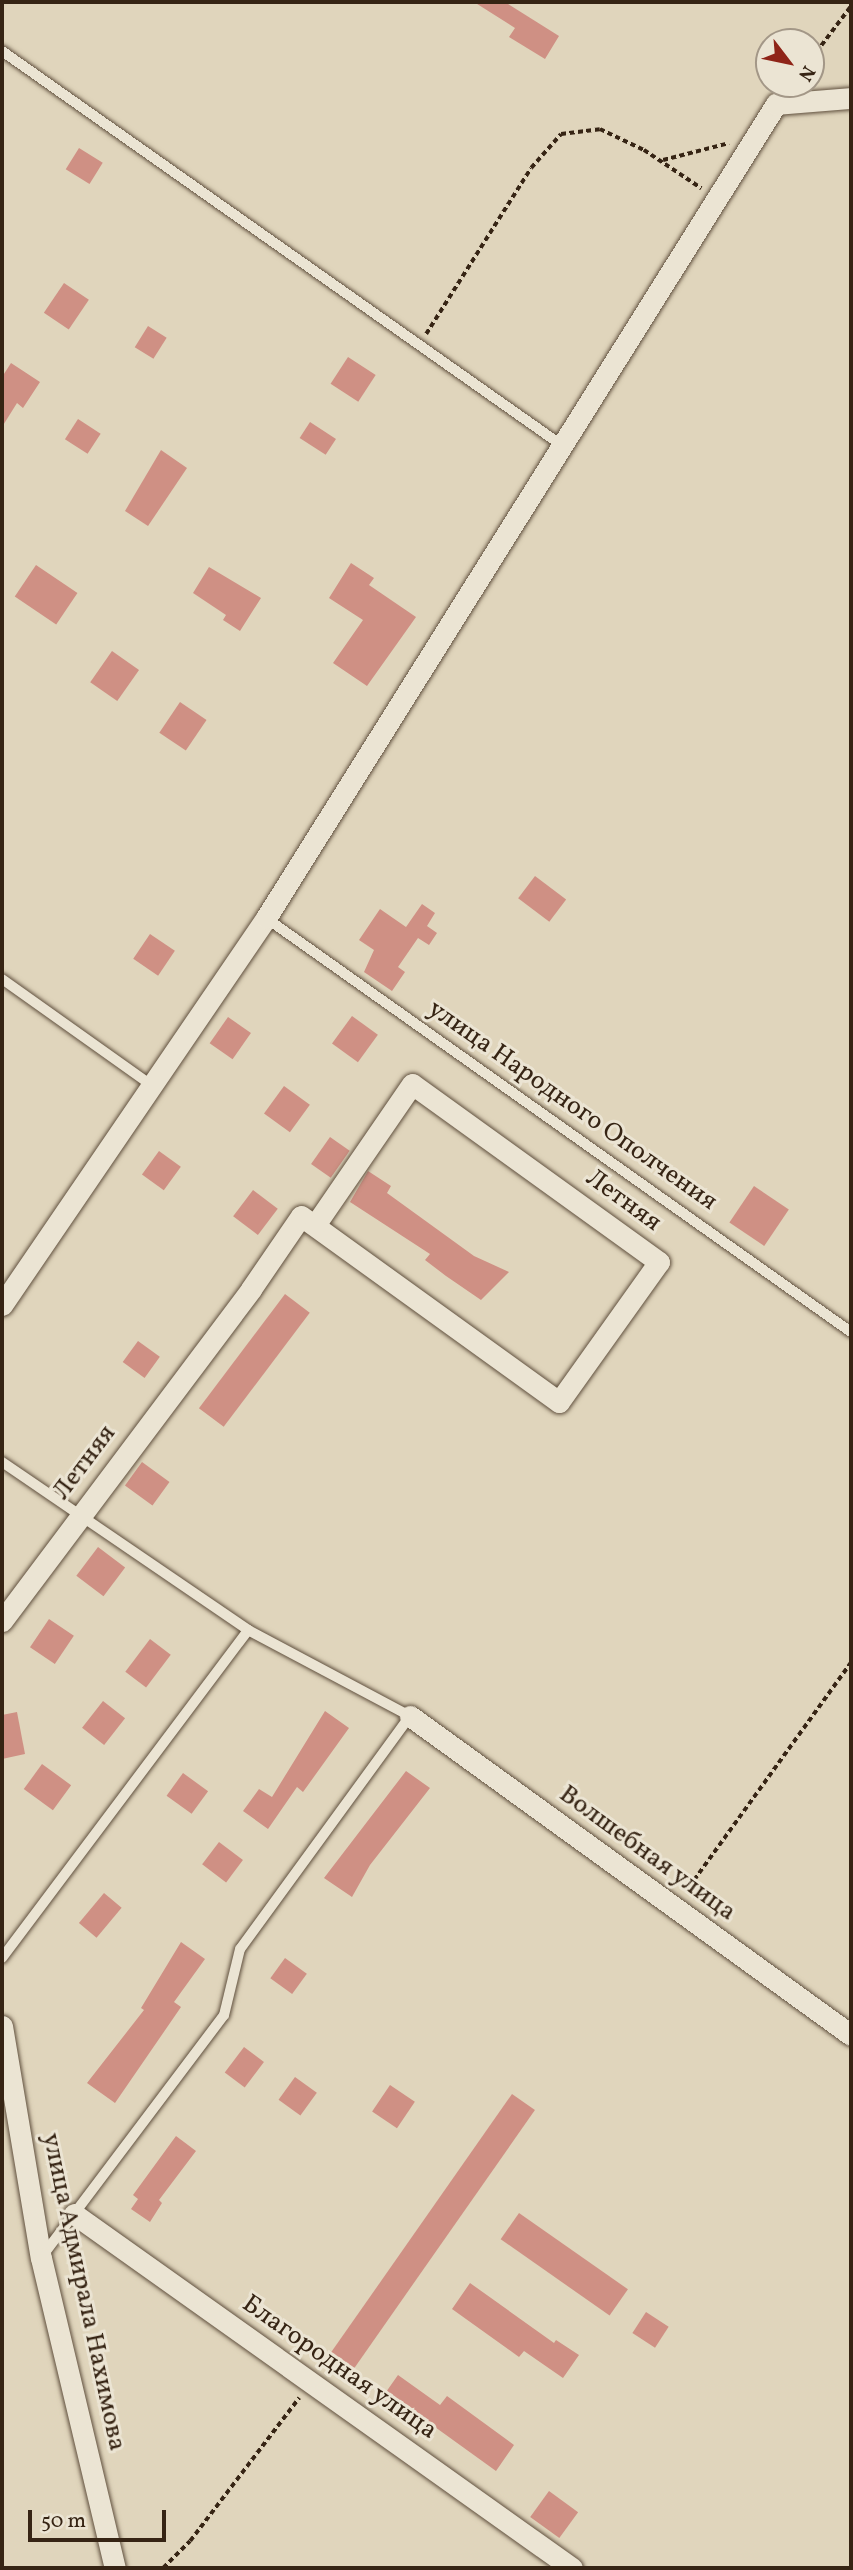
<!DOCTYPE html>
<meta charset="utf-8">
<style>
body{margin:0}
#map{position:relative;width:853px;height:2570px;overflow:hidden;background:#e0d5bc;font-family:Vollkorn,serif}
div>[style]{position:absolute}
.building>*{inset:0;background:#cf9084;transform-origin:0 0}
.path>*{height:3.5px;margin-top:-1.75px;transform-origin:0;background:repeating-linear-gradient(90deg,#362414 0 5px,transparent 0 8.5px)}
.roads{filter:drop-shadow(0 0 2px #60503e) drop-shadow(0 0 2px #60503e)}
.service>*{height:10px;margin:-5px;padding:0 5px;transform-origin:5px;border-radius:5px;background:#ebe4d3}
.minor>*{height:21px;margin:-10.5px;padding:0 10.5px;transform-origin:10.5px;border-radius:10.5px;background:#ebe4d3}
span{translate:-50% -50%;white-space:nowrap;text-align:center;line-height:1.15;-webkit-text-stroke:6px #ebe4d3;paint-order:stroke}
.street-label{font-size:26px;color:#362414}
.frame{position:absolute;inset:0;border:4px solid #362414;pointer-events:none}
.north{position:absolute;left:755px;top:28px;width:70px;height:70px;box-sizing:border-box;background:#ebe4d3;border:2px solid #a39787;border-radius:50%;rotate:122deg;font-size:19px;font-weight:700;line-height:28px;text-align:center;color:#362414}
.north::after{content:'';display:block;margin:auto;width:24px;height:32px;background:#8f2418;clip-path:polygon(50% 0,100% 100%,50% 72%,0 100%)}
.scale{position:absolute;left:28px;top:2510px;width:138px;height:32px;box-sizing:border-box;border:4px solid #362414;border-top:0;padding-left:9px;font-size:21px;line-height:24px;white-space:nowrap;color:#362414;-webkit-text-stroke:5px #ebe4d3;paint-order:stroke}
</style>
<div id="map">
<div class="building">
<i style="clip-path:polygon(474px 2px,505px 2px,559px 36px,545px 59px,509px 37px,515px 28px)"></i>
<i style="left:79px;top:148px;width:28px;height:25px;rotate:32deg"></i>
<i style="left:64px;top:283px;width:30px;height:36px;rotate:34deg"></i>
<i style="left:148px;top:326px;width:22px;height:25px;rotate:32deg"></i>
<i style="left:348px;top:357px;width:33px;height:32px;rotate:33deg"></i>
<i style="clip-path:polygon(11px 363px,40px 382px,23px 408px,17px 403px,2px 427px,2px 377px)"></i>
<i style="left:78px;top:419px;width:27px;height:24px;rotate:33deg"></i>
<i style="left:310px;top:422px;width:31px;height:19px;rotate:33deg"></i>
<i style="clip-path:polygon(161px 450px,187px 468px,148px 526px,125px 511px)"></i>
<i style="clip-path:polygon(351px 563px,374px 578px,369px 585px,416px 617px,367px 686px,333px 663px,363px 620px,329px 598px)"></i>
<i style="left:36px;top:565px;width:50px;height:38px;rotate:34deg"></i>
<i style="clip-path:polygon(209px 567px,261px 598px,240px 631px,223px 620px,226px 615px,193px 593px)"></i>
<i style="left:112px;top:651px;width:33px;height:38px;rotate:35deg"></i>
<i style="left:180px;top:702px;width:32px;height:37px;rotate:34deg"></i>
<i style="left:535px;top:876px;width:39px;height:28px;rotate:37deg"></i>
<i style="clip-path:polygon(422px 904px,435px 913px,427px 926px,437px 933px,429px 945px,418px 938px,398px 967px,405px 972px,392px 991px,364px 972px,374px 950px,359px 940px,380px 909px,406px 927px)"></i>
<i style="left:150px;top:934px;width:30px;height:30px;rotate:34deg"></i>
<i style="left:352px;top:1016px;width:32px;height:34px;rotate:36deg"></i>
<i style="left:228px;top:1017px;width:28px;height:32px;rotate:35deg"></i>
<i style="left:284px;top:1086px;width:32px;height:34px;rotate:36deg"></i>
<i style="left:330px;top:1137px;width:24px;height:33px;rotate:35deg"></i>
<i style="left:159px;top:1151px;width:27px;height:29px;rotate:36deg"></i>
<i style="clip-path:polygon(368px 1171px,391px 1186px,387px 1193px,474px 1256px,509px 1272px,481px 1300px,446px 1276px,425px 1260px,430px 1254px,350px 1202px)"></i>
<i style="left:754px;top:1186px;width:42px;height:44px;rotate:34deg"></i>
<i style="left:253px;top:1190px;width:31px;height:33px;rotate:37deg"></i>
<i style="left:285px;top:1294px;width:31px;height:143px;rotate:37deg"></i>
<i style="left:138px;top:1341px;width:27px;height:26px;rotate:36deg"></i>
<i style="left:142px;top:1462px;width:34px;height:29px;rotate:36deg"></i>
<i style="left:98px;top:1547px;width:34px;height:36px;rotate:37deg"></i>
<i style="left:49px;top:1619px;width:30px;height:34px;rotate:34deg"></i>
<i style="left:150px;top:1639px;width:26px;height:41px;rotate:37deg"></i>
<i style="left:103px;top:1701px;width:28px;height:34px;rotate:38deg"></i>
<i style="clip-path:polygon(325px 1711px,349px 1728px,303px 1792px,297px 1787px,268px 1829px,243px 1811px,259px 1789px,272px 1797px)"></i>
<i style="clip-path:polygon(17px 1712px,25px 1754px,2px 1759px,2px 1715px)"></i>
<i style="left:42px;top:1764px;width:36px;height:31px;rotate:36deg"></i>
<i style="clip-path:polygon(406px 1771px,430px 1788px,370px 1865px,352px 1897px,324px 1878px)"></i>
<i style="left:183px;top:1773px;width:31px;height:28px;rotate:36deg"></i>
<i style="left:219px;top:1842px;width:30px;height:28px;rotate:37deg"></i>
<i style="left:104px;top:1893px;width:23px;height:39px;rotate:40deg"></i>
<i style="clip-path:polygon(181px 1942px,205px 1959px,174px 2002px,181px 2007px,115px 2103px,87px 2083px,144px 2010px,141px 2008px)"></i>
<i style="left:285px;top:1958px;width:27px;height:25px;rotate:36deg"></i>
<i style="left:244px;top:2047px;width:25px;height:32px;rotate:37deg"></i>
<i style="left:295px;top:2077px;width:27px;height:28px;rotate:36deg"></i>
<i style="left:390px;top:2085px;width:30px;height:32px;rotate:34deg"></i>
<i style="left:512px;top:2094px;width:28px;height:323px;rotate:35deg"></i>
<i style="clip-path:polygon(176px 2136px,196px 2151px,159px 2200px,162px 2203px,150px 2222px,131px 2209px,138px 2199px,133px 2195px)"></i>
<i style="left:519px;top:2213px;width:133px;height:32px;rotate:35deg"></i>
<i style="clip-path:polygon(470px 2283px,554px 2343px,556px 2340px,579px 2355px,563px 2378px,524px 2351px,519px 2357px,452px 2309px)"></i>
<i style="left:646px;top:2312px;width:27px;height:25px;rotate:33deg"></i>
<i style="clip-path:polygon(398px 2375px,440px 2405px,447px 2396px,514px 2445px,496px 2471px,410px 2409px,404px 2419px,379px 2402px)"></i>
<i style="left:549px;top:2491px;width:36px;height:32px;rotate:36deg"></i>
</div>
<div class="path">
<i style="left:811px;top:59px;width:66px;rotate:-53deg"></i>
<i style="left:663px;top:160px;width:68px;rotate:-14.4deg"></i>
<i style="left:426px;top:334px;width:196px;rotate:-57.7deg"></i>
<i style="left:531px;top:168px;width:45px;rotate:-48.6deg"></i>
<i style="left:561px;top:134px;width:39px;rotate:-7deg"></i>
<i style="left:600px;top:129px;width:49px;rotate:25.5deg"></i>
<i style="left:644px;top:150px;width:69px;rotate:33.7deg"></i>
<i style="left:694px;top:1899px;width:19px;rotate:-90deg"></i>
<i style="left:694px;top:1880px;width:269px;rotate:-54.2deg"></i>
<i style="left:163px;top:2568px;width:38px;rotate:-45deg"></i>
<i style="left:190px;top:2541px;width:180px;rotate:-52.7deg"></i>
</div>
<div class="roads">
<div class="service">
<i style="left:2px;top:51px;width:683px;rotate:35.16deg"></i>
<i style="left:266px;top:918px;width:717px;rotate:35.29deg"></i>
<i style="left:2px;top:979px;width:183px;rotate:35.4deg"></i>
<i style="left:2px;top:1462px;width:298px;rotate:34.3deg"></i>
<i style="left:248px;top:1630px;width:183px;rotate:28deg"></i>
<i style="left:410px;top:1716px;width:288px;rotate:126.1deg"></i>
<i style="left:240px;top:1949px;width:68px;rotate:103.6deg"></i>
<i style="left:224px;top:2015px;width:304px;rotate:127deg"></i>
<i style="left:2px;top:1958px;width:410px;rotate:-53.1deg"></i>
</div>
<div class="minor">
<i style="left:2px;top:1305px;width:468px;rotate:-55.7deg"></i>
<i style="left:266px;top:918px;width:961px;rotate:-57.93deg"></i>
<i style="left:776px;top:104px;width:75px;rotate:-4.6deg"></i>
<i style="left:2px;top:1621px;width:415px;rotate:-53.1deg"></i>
<i style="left:251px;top:1289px;width:88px;rotate:-55.6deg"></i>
<i style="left:301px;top:1216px;width:318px;rotate:35.8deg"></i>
<i style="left:559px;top:1402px;width:172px;rotate:-54.5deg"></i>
<i style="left:659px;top:1262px;width:304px;rotate:-144.2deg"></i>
<i style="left:412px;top:1084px;width:171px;rotate:124.5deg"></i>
<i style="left:410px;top:1716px;width:544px;rotate:35.88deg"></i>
<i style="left:2px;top:2026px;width:235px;rotate:80.5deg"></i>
<i style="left:41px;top:2258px;width:319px;rotate:76.6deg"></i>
<i style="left:74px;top:2214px;width:611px;rotate:35.41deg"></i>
</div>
</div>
<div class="street-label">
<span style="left:572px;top:1106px;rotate:35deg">улица Народного Ополчения</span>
<span style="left:623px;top:1201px;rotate:36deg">Летняя</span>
<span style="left:85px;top:1463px;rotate:-53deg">Летняя</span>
<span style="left:647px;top:1854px;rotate:36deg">Волшебная улица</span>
<span style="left:83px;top:2292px;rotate:78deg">улица Адмирала Нахимова</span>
<span style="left:339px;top:2368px;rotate:35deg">Благородная улица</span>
</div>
<div class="frame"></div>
<div class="north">N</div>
<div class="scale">50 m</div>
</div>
